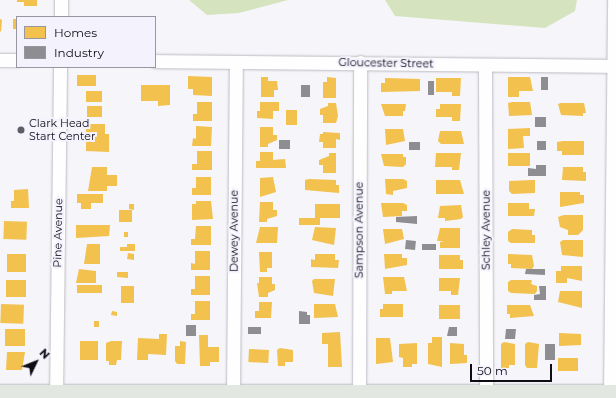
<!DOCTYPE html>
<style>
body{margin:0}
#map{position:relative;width:616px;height:398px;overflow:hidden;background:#f5f5fa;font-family:Montserrat,sans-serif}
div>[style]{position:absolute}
.green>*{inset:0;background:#d5e4be}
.homes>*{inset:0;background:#f2c14e;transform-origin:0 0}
.industry>*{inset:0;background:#8d8d92;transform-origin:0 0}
.roads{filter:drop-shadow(0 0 1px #bcbbc1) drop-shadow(0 0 1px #bcbbc1)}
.minor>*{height:13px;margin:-6.5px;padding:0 6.5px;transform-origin:6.5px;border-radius:6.5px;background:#fefefe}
.major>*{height:16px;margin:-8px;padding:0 8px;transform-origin:8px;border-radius:8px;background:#e3e7e2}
.dots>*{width:11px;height:11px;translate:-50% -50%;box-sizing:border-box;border:2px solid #f4f2fd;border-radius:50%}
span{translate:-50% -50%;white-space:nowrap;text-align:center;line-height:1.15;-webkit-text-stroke:4px #f4f2fd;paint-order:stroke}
.street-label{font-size:11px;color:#0e0d15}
.poi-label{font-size:11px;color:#0e0d15}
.left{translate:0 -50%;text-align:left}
.legend{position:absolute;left:16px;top:16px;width:140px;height:52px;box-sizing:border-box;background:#f4f2fd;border:1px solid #9896a0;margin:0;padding:5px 7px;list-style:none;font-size:12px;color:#0e0d15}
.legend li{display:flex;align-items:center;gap:8px;height:20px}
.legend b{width:20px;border:1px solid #9896a0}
.north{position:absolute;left:16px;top:342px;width:40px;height:40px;-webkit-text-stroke:3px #f4f2fd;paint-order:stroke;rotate:47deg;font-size:11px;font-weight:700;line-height:16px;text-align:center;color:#0e0d15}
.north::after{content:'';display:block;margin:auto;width:14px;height:18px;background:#0e0d15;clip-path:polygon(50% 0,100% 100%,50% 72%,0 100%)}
.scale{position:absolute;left:470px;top:364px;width:82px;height:18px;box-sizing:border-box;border:2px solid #0e0d15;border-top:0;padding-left:5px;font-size:12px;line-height:14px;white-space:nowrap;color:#0e0d15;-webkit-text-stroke:3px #f4f2fd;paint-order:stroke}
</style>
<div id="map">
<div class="green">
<i style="clip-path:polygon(189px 0,288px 0,239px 13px,207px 15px)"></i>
<i style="clip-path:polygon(385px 0,577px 0,575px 11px,545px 28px,395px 16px)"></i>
</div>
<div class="homes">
<i style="clip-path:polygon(17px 0,37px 0,37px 6px,24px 6px,24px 2px,17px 2px)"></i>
<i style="clip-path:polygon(0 19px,2px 20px,1px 32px,0 31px)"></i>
<i style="left:13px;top:19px;width:4px;height:10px"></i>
<i style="left:96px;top:75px;width:11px;height:19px;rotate:90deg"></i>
<i style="clip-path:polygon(188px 76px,212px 77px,212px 96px,193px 95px,193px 89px,188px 89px)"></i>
<i style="clip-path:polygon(261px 77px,268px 77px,268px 81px,277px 81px,278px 90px,274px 90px,274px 97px,261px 97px)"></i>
<i style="clip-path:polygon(327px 77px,336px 78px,336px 98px,323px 98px,323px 82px,327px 82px)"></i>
<i style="clip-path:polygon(508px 77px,530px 77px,533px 91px,519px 91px,519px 97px,508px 97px)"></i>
<i style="clip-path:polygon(385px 78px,420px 79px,420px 91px,381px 92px,381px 83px,385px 83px)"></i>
<i style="clip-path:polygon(436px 78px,461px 78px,460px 96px,452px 96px,452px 92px,436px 92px)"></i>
<i style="clip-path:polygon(141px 85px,170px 85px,170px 105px,158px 106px,158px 101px,141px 101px)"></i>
<i style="left:86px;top:91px;width:16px;height:11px"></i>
<i style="clip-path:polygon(197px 102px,212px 102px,212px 121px,193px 121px,193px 114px,197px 114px)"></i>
<i style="clip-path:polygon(260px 102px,279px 102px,279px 111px,273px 111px,273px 119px,257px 118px,257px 111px,260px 111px)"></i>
<i style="clip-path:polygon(512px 102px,530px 102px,532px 115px,509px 116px,508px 103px)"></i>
<i style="clip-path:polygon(328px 103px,336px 103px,338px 116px,336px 123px,323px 123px,323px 115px,320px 115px,320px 109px,328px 106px)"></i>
<i style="clip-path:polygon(561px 103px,584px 103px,586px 113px,583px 113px,583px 116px,561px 115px,558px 104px)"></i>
<i style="clip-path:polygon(381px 104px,406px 104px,405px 111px,403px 111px,403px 116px,385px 116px)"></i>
<i style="clip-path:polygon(440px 104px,461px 104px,460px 121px,452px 121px,452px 117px,436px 117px,436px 109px,440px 109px)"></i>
<i style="left:87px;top:106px;width:15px;height:11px"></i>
<i style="left:286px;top:110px;width:11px;height:15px"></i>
<i style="clip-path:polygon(86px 124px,105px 124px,105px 134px,109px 134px,109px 152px,86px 151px)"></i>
<i style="clip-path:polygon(196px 126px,212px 127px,211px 146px,192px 146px,193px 138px,196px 139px)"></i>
<i style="clip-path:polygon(260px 127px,273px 127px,273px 135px,277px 135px,277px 140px,268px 144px,268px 147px,260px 147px)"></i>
<i style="clip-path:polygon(530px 128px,530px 136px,523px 136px,524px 148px,508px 149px,508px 129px)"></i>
<i style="clip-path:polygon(385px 129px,403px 129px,405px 141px,386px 145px)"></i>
<i style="clip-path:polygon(440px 131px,461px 131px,464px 144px,441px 144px,438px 141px)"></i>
<i style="clip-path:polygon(323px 132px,340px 133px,340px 140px,336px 139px,336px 148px,323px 148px,323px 142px,319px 142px,320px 134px,323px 134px)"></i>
<i style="clip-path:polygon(563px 141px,584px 141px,584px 155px,562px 155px,562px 151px,557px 151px,557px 142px)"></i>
<i style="clip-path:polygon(197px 151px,212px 151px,212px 170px,192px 170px,192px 164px,197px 164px)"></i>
<i style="clip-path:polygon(260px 152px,273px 152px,273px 160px,285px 159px,286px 168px,256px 168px,256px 161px,260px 161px)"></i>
<i style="clip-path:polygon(329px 153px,336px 153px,336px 173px,323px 173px,323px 165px,319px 165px,319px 160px,329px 156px)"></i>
<i style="clip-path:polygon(436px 153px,461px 153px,459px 170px,452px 170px,452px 167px,435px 167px)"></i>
<i style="left:508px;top:153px;width:22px;height:13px"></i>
<i style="clip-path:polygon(381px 154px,403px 154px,403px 157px,406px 157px,406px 164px,403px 167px,384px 166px)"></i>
<i style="clip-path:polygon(92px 167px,107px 167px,107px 175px,117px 175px,117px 186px,107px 186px,107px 191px,88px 191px)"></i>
<i style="clip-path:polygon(563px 167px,583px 167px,583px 172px,586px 172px,586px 181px,562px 180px)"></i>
<i style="clip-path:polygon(196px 177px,211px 177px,211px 195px,192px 195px,192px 188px,196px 188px)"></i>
<i style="clip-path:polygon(273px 177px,276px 192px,260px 197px,260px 178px)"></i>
<i style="clip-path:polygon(309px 179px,336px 180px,336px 185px,339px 185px,339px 193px,305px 190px,305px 180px)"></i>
<i style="clip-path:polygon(385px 179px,403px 179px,407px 181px,407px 188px,393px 191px,393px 195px,386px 194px)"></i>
<i style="clip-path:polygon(436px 180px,460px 180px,464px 194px,436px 194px)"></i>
<i style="clip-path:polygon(532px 180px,535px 180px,535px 193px,512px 194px,509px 191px,509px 181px)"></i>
<i style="clip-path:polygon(28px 189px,29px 208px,11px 208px,11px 201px,14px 201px,14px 190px)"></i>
<i style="clip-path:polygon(560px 192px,580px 192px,580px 195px,584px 195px,584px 203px,560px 207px)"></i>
<i style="clip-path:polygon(77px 194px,103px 194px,103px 203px,91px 203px,91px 209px,81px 209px,81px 203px,77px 203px)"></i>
<i style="clip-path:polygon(196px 201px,211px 201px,213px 219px,192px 220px,192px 204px,196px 204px)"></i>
<i style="clip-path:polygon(260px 202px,273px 202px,273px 210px,277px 210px,277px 216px,267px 219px,267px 222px,259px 222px)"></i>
<i style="clip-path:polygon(381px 203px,403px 203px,407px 205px,407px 211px,402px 211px,402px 216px,383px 217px)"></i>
<i style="clip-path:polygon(508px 203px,529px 203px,529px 209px,535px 209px,534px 216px,508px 216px)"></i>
<i style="clip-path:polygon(129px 204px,134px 204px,134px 210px,129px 209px)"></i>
<i style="clip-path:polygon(315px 204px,340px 204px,340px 218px,320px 218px,320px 225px,299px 225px,299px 218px,315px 218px)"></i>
<i style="clip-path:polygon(461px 205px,463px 217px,461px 219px,445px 221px,445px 218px,438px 218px,440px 206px)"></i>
<i style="left:119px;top:210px;width:13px;height:12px"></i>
<i style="clip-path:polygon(564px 215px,583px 215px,583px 230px,578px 235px,568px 235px,568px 230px,560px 227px,558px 217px)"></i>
<i style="left:4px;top:221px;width:23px;height:18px;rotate:2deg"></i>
<i style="clip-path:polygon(76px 225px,110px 225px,109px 236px,76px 238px)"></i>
<i style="clip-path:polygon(196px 226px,211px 226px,211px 245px,191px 245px,191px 239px,195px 239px)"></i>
<i style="clip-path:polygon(260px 227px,278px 227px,277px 243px,256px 243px)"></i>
<i style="clip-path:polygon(315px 227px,336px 228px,334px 245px,312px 240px)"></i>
<i style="clip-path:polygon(440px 228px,460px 228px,460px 248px,440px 248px,440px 242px,444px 241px,437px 241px)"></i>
<i style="clip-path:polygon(383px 229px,402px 229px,404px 239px,385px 244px)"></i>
<i style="clip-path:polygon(512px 229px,532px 230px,532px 235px,535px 235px,535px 243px,511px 243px,508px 241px,508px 232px)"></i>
<i style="left:124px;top:232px;width:4px;height:5px"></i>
<i style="clip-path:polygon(563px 240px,583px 240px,583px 257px,562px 255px,560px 242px)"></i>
<i style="clip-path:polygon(87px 244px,100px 244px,100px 264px,84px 264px)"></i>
<i style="clip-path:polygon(127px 244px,135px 244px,135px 251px,120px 251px,120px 247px,127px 247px)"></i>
<i style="clip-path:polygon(195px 251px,210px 251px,210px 270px,191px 270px,191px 263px,195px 264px)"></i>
<i style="clip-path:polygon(259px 252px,272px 252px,272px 268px,267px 268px,267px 272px,260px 272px)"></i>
<i style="clip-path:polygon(128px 253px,134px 254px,134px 260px,127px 259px)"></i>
<i style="left:7px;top:254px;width:19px;height:18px"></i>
<i style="clip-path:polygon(315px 254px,335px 254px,335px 260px,339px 260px,338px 268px,311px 267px,311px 259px,315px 260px)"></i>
<i style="clip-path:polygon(384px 254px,402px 254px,402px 258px,407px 258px,407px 265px,385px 269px)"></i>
<i style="clip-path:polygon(508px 254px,532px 255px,534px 266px,532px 269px,511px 268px,511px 264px,508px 264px)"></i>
<i style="clip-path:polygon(439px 255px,460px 255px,460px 260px,463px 260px,463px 269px,439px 269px)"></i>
<i style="clip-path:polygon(561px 266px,582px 266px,582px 281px,567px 278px,567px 283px,556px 283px,556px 271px,561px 271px)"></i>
<i style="clip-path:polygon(79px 269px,96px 271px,96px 283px,76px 283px)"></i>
<i style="clip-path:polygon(117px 272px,128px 272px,128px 278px,117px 277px)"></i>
<i style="clip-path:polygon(195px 276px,210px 276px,210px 295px,191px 295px,191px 289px,195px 289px)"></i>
<i style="clip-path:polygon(259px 277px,272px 277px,272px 284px,275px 284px,275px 290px,268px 293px,268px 297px,259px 297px,257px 283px,259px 283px)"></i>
<i style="clip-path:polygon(383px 277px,404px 277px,407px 291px,392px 291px,392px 294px,385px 294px)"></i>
<i style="clip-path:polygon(439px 278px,460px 278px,458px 295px,451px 295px,451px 291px,439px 291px)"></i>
<i style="clip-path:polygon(314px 279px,335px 279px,333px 296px,314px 293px,312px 281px)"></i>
<i style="left:6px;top:280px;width:20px;height:17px"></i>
<i style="clip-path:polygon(511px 280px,532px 280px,531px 284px,537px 286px,537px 291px,535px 294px,511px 293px,508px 291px,508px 282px)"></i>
<i style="left:77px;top:285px;width:25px;height:8px"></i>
<i style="left:121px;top:286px;width:13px;height:17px"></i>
<i style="clip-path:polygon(560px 291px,582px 291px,582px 308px,558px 302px)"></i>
<i style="clip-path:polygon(195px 301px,210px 301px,210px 320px,191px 320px,191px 314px,195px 314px)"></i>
<i style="clip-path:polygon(259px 302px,272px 302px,271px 318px,255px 318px,255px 311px,259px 311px)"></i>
<i style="left:1px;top:304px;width:23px;height:19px;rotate:2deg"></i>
<i style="clip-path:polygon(314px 304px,335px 304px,338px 317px,314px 318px)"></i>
<i style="clip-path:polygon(383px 304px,403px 304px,403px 317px,380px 317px,380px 309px,383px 309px)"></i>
<i style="left:439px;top:305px;width:21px;height:14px"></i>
<i style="clip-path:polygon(507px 305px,530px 305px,534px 316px,510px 318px,510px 314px,507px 314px)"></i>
<i style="clip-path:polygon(112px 311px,117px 312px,117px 316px,111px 315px)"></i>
<i style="left:94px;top:321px;width:5px;height:6px"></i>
<i style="left:5px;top:329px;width:20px;height:17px"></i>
<i style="clip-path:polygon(340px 332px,342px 367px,328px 367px,328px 344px,322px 344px,322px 333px)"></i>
<i style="clip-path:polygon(559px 333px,581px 334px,581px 345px,559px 346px)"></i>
<i style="clip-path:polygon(159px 334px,167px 334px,166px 355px,148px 354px,148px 360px,137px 360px,138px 338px,159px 339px)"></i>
<i style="clip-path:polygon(199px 335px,208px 335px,208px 347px,219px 347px,219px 362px,210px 362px,210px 366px,200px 366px)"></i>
<i style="clip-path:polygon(432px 337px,442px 337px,442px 367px,428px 364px,428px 343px,432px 343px)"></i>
<i style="clip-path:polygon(376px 338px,390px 338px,393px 362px,376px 364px)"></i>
<i style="left:80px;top:341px;width:18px;height:19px"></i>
<i style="clip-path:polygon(111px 341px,122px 341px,121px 360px,117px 360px,116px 365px,109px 365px,109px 361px,106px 361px,106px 343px)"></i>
<i style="clip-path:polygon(180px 341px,186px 342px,185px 364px,177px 364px,175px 361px,175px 346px,180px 346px)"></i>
<i style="clip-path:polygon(504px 342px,515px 344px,515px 365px,509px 365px,509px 368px,501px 368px,501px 344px)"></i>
<i style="clip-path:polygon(528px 342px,539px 344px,537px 368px,527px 368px,525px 365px,525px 344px)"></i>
<i style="clip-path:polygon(417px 343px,417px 364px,412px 364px,412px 367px,403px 367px,403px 358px,399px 357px,399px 344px)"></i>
<i style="clip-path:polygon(450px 343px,464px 344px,464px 355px,467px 355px,467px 363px,450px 364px)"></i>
<i style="clip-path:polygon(280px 348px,293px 350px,293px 362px,285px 362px,285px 366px,278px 366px,277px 350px)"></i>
<i style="left:249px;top:349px;width:20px;height:13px;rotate:3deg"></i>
<i style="clip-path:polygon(7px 352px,25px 352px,22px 370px,6px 370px)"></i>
<i style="left:558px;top:358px;width:20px;height:13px"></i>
</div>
<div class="industry">
<i style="left:541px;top:77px;width:7px;height:13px"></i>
<i style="left:428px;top:81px;width:6px;height:14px"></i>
<i style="left:301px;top:85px;width:9px;height:12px"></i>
<i style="left:535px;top:117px;width:11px;height:10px"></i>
<i style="left:279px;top:140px;width:11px;height:9px"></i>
<i style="left:537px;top:141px;width:9px;height:9px"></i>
<i style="left:420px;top:142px;width:8px;height:11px;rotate:90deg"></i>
<i style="clip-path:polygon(536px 165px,546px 165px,546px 176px,528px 176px,528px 168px,536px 169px)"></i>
<i style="clip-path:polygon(417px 216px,417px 224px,396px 222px,396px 217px)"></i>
<i style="left:406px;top:240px;width:10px;height:9px;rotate:6deg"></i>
<i style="left:422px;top:244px;width:14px;height:6px"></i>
<i style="clip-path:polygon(526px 269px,545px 269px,545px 275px,525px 274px)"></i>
<i style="clip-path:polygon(539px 286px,546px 286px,546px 300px,534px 300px,534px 295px,540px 294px)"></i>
<i style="clip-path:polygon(299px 311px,307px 312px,307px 315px,310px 315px,310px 324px,299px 324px)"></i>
<i style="left:186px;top:325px;width:10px;height:11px"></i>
<i style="left:248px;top:327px;width:13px;height:7px"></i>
<i style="clip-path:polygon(449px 327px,457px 327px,457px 336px,447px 336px)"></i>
<i style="clip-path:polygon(506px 329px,516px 329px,515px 339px,505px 339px)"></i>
<i style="left:545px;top:344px;width:10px;height:16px"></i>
</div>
<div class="roads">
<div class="minor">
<i style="left:61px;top:17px;width:17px;rotate:-90deg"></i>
<i style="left:0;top:60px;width:17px"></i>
<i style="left:155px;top:61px;width:461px;rotate:0.6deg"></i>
<i style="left:485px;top:65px;width:329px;rotate:89.8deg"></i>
<i style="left:610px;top:393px;width:393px;rotate:-89.4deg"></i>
<i style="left:56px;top:398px;width:331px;rotate:-89.3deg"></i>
<i style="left:230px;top:398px;width:6px;rotate:-59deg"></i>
<i style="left:233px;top:393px;width:331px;rotate:-89.5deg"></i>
<i style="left:359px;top:398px;width:336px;rotate:-89.8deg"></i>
</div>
<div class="major">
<i style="left:0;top:393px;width:616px"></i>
</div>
</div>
<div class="dots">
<i style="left:21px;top:130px;background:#5f5e65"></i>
</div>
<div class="street-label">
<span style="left:386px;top:63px;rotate:1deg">Gloucester Street</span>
<span style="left:359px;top:230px;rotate:-90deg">Sampson Avenue</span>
<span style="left:486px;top:230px;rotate:-90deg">Schley Avenue</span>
<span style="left:234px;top:231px;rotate:-90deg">Dewey Avenue</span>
<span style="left:58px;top:233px;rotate:-89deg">Pine Avenue</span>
</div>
<div class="poi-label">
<span class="left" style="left:29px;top:130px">Clark Head<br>Start Center</span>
</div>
<ul class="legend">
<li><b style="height:11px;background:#f2c14e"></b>Homes</li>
<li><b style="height:11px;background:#8d8d92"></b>Industry</li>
</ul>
<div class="north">N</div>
<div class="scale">50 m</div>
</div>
